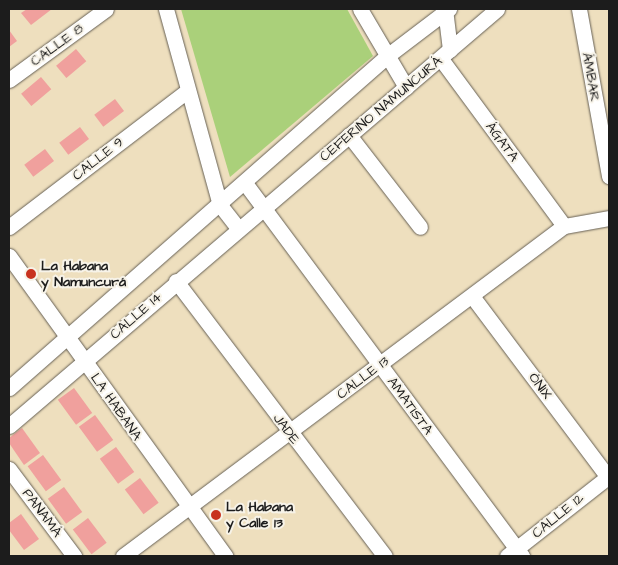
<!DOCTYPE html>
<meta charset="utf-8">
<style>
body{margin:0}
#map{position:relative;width:618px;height:565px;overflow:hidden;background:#eedfbe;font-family:"Architects Daughter",sans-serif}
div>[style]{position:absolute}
.green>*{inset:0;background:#aad07a}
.building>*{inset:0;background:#f0a09d;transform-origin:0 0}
.roads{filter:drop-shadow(0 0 1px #666055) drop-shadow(0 0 1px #666055)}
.minor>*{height:15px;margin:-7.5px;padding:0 7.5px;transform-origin:7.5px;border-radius:7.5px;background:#fff}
.dots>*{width:14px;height:14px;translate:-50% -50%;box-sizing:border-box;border:2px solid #f7f3e8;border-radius:50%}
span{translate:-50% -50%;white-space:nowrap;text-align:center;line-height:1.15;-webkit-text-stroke:4px #f7f3e8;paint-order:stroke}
.street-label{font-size:14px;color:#1c1c1c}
.poi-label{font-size:14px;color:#1c1c1c;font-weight:700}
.left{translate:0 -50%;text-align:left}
.frame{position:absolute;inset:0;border:10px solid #1c1c1c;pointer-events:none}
</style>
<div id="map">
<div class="green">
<i style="clip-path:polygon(181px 9px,347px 9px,373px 56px,230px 177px)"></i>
</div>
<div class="building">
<i style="clip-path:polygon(27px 9px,52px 9px,31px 25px,21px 13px)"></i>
<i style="clip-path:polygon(9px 30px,17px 41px,9px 47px)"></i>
<i style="left:76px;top:49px;width:16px;height:26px;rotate:50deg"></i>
<i style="left:41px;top:77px;width:16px;height:26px;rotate:50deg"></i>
<i style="left:115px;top:99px;width:15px;height:26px;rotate:53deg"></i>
<i style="left:80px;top:127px;width:15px;height:26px;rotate:53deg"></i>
<i style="left:45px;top:149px;width:15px;height:26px;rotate:53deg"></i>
<i style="left:74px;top:388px;width:31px;height:20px;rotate:54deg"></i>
<i style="left:95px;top:415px;width:31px;height:20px;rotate:54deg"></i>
<i style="clip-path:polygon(22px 428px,40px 453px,24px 465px,9px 443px,9px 438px)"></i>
<i style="left:116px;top:447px;width:31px;height:20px;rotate:54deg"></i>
<i style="left:43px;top:455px;width:31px;height:19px;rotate:54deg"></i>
<i style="left:140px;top:478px;width:31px;height:19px;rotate:53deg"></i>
<i style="left:64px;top:487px;width:31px;height:20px;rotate:54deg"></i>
<i style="clip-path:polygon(21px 514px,39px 539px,24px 550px,9px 530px,9px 523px)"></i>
<i style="left:88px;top:518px;width:31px;height:19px;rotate:53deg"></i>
</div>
<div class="roads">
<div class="minor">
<i style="left:166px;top:9px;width:203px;rotate:74.6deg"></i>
<i style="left:220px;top:205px;width:29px;rotate:52deg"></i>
<i style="left:360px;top:9px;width:91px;rotate:59.5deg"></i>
<i style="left:445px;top:9px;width:41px;rotate:83deg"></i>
<i style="left:579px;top:9px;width:170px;rotate:79.8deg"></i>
<i style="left:441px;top:59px;width:207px;rotate:53.6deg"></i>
<i style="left:9px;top:80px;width:120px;rotate:-36.2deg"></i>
<i style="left:349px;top:135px;width:116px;rotate:52.3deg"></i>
<i style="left:245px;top:183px;width:465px;rotate:53.4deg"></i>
<i style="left:9px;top:227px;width:225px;rotate:-37.4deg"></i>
<i style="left:9px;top:256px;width:370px;rotate:54.2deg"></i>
<i style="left:176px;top:281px;width:345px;rotate:52.8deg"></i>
<i style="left:472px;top:296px;width:225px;rotate:53.1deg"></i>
<i style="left:9px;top:388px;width:503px;rotate:-41.29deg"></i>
<i style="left:387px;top:56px;width:78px;rotate:-37.2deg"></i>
<i style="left:9px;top:426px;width:642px;rotate:-40.51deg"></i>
<i style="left:9px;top:469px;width:109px;rotate:53.2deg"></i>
<i style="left:123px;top:556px;width:551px;rotate:-36.81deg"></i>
<i style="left:564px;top:226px;width:46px;rotate:-10.1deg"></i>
<i style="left:507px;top:556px;width:130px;rotate:-38.1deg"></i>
</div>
</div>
<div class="dots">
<i style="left:31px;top:274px;background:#c8321e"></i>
<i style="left:216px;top:515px;background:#c8321e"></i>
</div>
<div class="street-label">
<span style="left:57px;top:45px;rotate:-36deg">CALLE 8</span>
<span style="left:591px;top:77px;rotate:80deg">ÁMBAR</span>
<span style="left:381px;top:109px;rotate:-40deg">CEFERINO NAMUNCURÁ</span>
<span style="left:502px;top:142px;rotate:53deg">ÁGATA</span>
<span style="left:98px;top:159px;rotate:-38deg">CALLE 9</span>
<span style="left:136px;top:316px;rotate:-41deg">CALLE 14</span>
<span style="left:363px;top:378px;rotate:-37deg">CALLE 13</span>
<span style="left:540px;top:386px;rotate:53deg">ÓNIX</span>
<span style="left:410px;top:406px;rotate:54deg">AMATISTA</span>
<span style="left:116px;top:407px;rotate:55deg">LA HABANA</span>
<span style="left:286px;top:429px;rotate:53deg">JADE</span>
<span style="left:42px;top:513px;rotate:53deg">PANAMÁ</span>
<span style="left:558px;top:516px;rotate:-39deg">CALLE 12</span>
</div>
<div class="poi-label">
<span class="left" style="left:41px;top:274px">La Habana<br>y Namuncurá</span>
<span class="left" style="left:226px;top:515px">La Habana<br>y Calle 13</span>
</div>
<div class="frame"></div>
</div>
